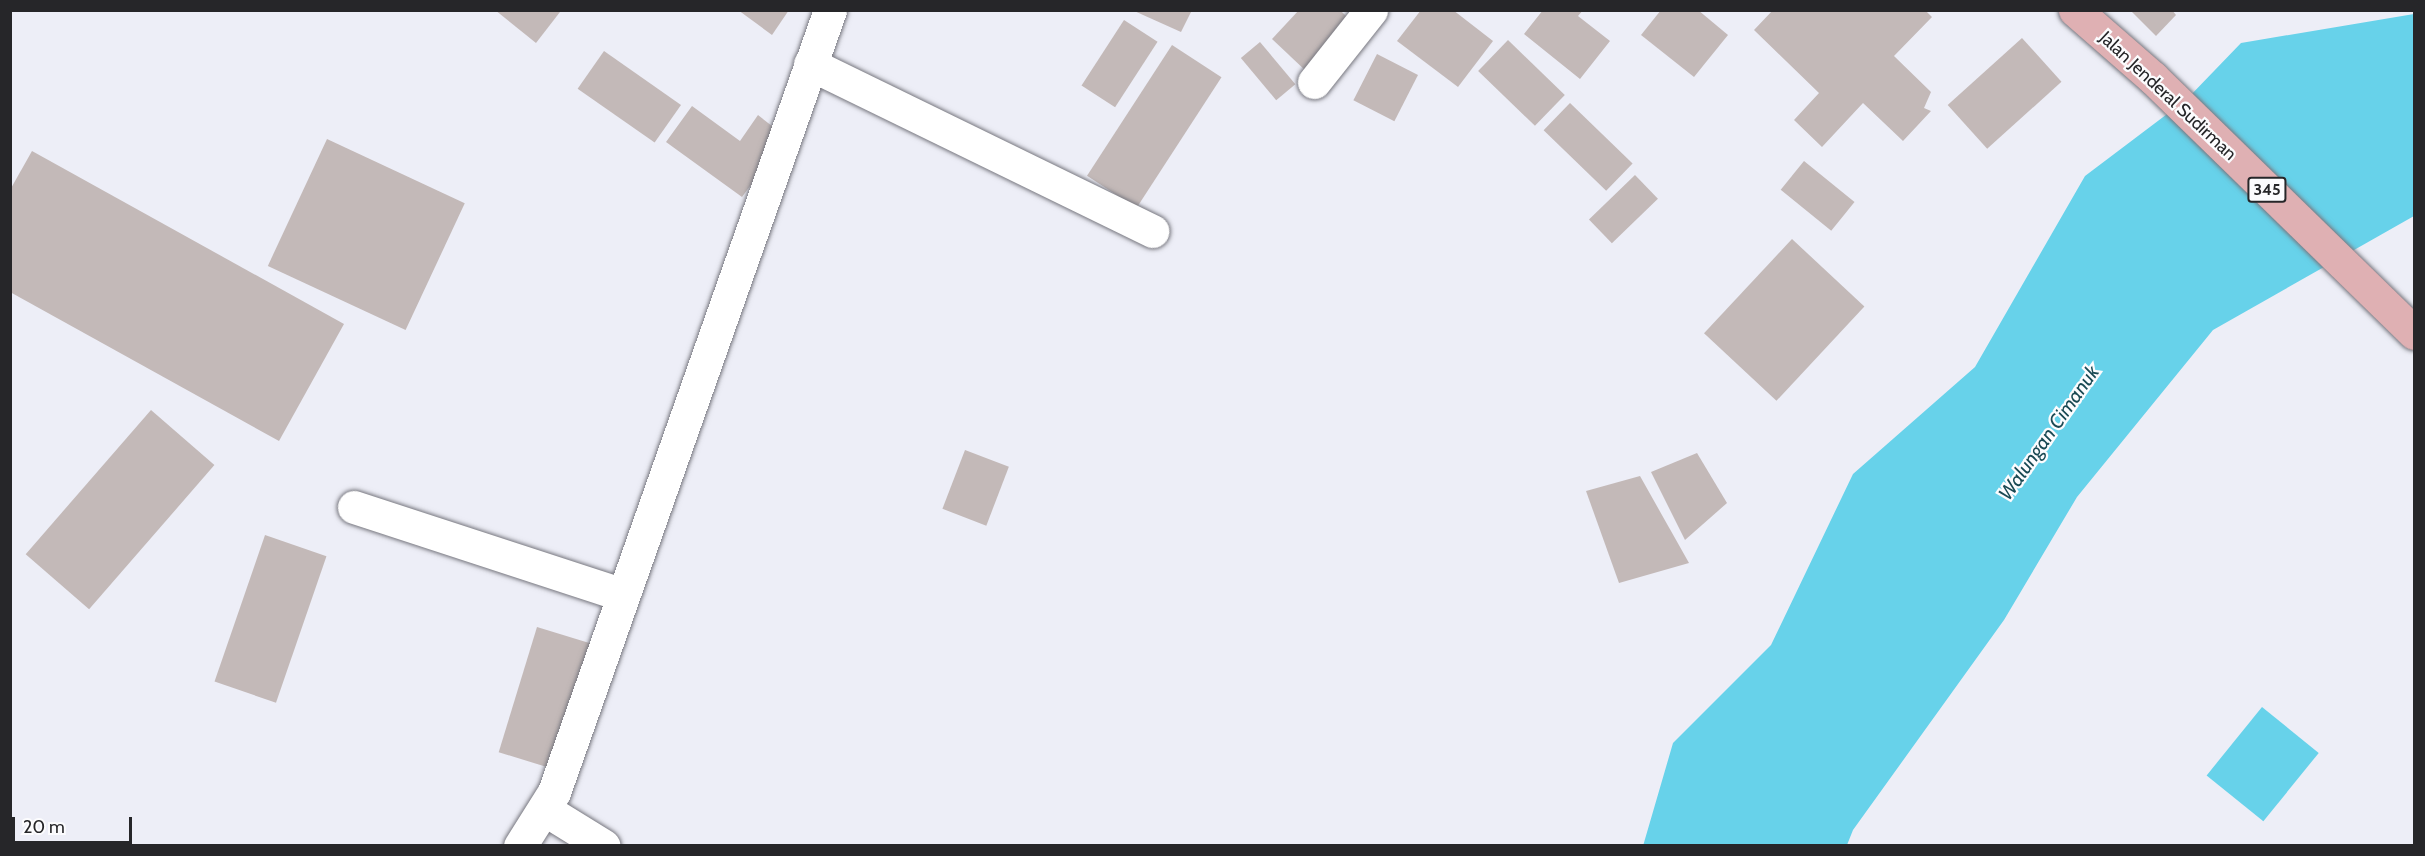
<!DOCTYPE html>
<style>
body{margin:0}
#map{position:relative;width:2425px;height:856px;overflow:hidden;background:#edeef7;font-family:Cabin,sans-serif}
div>[style]{position:absolute}
.water>*{inset:0;background:#67d2ea;transform-origin:0 0}
.building>*{inset:0;background:#c3b9b8;transform-origin:0 0}
.roads{filter:drop-shadow(0 0 2px #77777f) drop-shadow(0 0 2px #77777f)}
.minor>*{height:33px;margin:-16.5px;padding:0 16.5px;transform-origin:16.5px;border-radius:16.5px;background:#fff}
.major>*{height:33px;margin:-16.5px;padding:0 16.5px;transform-origin:16.5px;border-radius:16.5px;background:#dfb0b3}
span{translate:-50% -50%;white-space:nowrap;text-align:center;line-height:1.15;-webkit-text-stroke:4.5px #fcfcfe;paint-order:stroke}
.shield-label span{padding:2px 4px;background:#fcfcfe;border:2px solid;border-radius:4px;-webkit-text-stroke-width:0}
.shield-label{font-size:16px;color:#262629;font-weight:700}
.street-label{font-size:18px;color:#262629}
.water-label{font-size:20px;color:#1a4a54;font-style:italic}
.frame{position:absolute;inset:0;border:12px solid #262629;pointer-events:none}
.scale{position:absolute;left:12px;top:817px;width:120px;height:27px;box-sizing:border-box;border:3px solid #262629;border-top:0;padding-left:8px;font-size:18px;line-height:21px;white-space:nowrap;color:#262629;-webkit-text-stroke:4px #fcfcfe;paint-order:stroke}
</style>
<div id="map">
<div class="water">
<i style="clip-path:polygon(2414px 14px,2414px 216px,2213px 330px,2077px 497px,2004px 620px,1853px 830px,1847px 845px,1643px 846px,1673px 743px,1771px 645px,1853px 474px,1975px 367px,2085px 176px,2187px 99px,2241px 43px)"></i>
<i style="left:2262px;top:707px;width:73px;height:88px;rotate:39deg"></i>
</div>
<div class="building">
<i style="clip-path:polygon(495px 10px,557px 10px,560px 12px,536px 43px)"></i>
<i style="clip-path:polygon(738px 10px,789px 10px,772px 35px)"></i>
<i style="clip-path:polygon(1132px 10px,1192px 10px,1181px 32px)"></i>
<i style="clip-path:polygon(1299px 10px,1340px 10px,1351px 21px,1307px 72px,1272px 39px)"></i>
<i style="clip-path:polygon(1421px 10px,1453px 10px,1493px 41px,1458px 87px,1397px 41px)"></i>
<i style="clip-path:polygon(1543px 10px,1583px 10px,1578px 16px,1610px 41px,1580px 79px,1524px 34px)"></i>
<i style="clip-path:polygon(1661px 10px,1698px 10px,1728px 35px,1694px 77px,1641px 35px)"></i>
<i style="clip-path:polygon(1773px 10px,1925px 10px,1932px 17px,1894px 56px,1931px 92px,1924px 108px,1931px 111px,1903px 141px,1863px 103px,1822px 147px,1794px 120px,1819px 93px,1754px 30px)"></i>
<i style="clip-path:polygon(2130px 10px,2172px 10px,2176px 15px,2156px 36px)"></i>
<i style="left:1124px;top:20px;width:40px;height:78px;rotate:33deg"></i>
<i style="left:2022px;top:38px;width:59px;height:100px;rotate:48deg"></i>
<i style="left:1508px;top:40px;width:79px;height:43px;rotate:44deg"></i>
<i style="left:1260px;top:42px;width:55px;height:25px;rotate:50deg"></i>
<i style="left:1172px;top:45px;width:59px;height:156px;rotate:33deg"></i>
<i style="left:604px;top:51px;width:94px;height:46px;rotate:35deg"></i>
<i style="left:1377px;top:54px;width:46px;height:52px;rotate:27deg"></i>
<i style="left:1570px;top:103px;width:87px;height:38px;rotate:44deg"></i>
<i style="clip-path:polygon(692px 106px,740px 141px,758px 115px,786px 137px,742px 197px,666px 142px)"></i>
<i style="left:327px;top:139px;width:152px;height:140px;rotate:25deg"></i>
<i style="clip-path:polygon(32px 151px,344px 324px,279px 441px,10px 292px,10px 190px)"></i>
<i style="left:1804px;top:161px;width:65px;height:37px;rotate:39deg"></i>
<i style="left:1635px;top:175px;width:33px;height:64px;rotate:46deg"></i>
<i style="left:1792px;top:239px;width:99px;height:129px;rotate:43deg"></i>
<i style="left:151px;top:410px;width:84px;height:191px;rotate:41deg"></i>
<i style="left:965px;top:450px;width:47px;height:63px;rotate:21deg"></i>
<i style="clip-path:polygon(1697px 453px,1727px 503px,1685px 540px,1651px 472px)"></i>
<i style="clip-path:polygon(1640px 476px,1689px 563px,1619px 583px,1586px 491px)"></i>
<i style="left:265px;top:535px;width:65px;height:155px;rotate:19deg"></i>
<i style="left:537px;top:627px;width:64px;height:131px;rotate:17deg"></i>
</div>
<div class="roads">
<div class="minor">
<i style="left:810px;top:64px;width:381px;rotate:26deg"></i>
<i style="left:1314px;top:82px;width:92px;rotate:-51.6deg"></i>
<i style="left:354px;top:507px;width:283px;rotate:18.1deg"></i>
<i style="left:544px;top:809px;width:70px;rotate:31.7deg"></i>
<i style="left:520px;top:846px;width:64px;rotate:-57.8deg"></i>
<i style="left:554px;top:792px;width:829px;rotate:-70.56deg"></i>
</div>
<div class="major">
<i style="left:2075px;top:10px;width:103px;rotate:41.1deg"></i>
<i style="left:2153px;top:78px;width:365px;rotate:44.3deg"></i>
</div>
</div>
<div class="shield-label">
<span style="left:2267px;top:190px">345</span>
</div>
<div class="street-label">
<span style="left:2168px;top:96px;rotate:43deg">Jalan Jenderal Sudirman</span>
</div>
<div class="water-label">
<span style="left:2049px;top:433px;rotate:-55deg">Walungan Cimanuk</span>
</div>
<div class="frame"></div>
<div class="scale">20 m</div>
</div>
